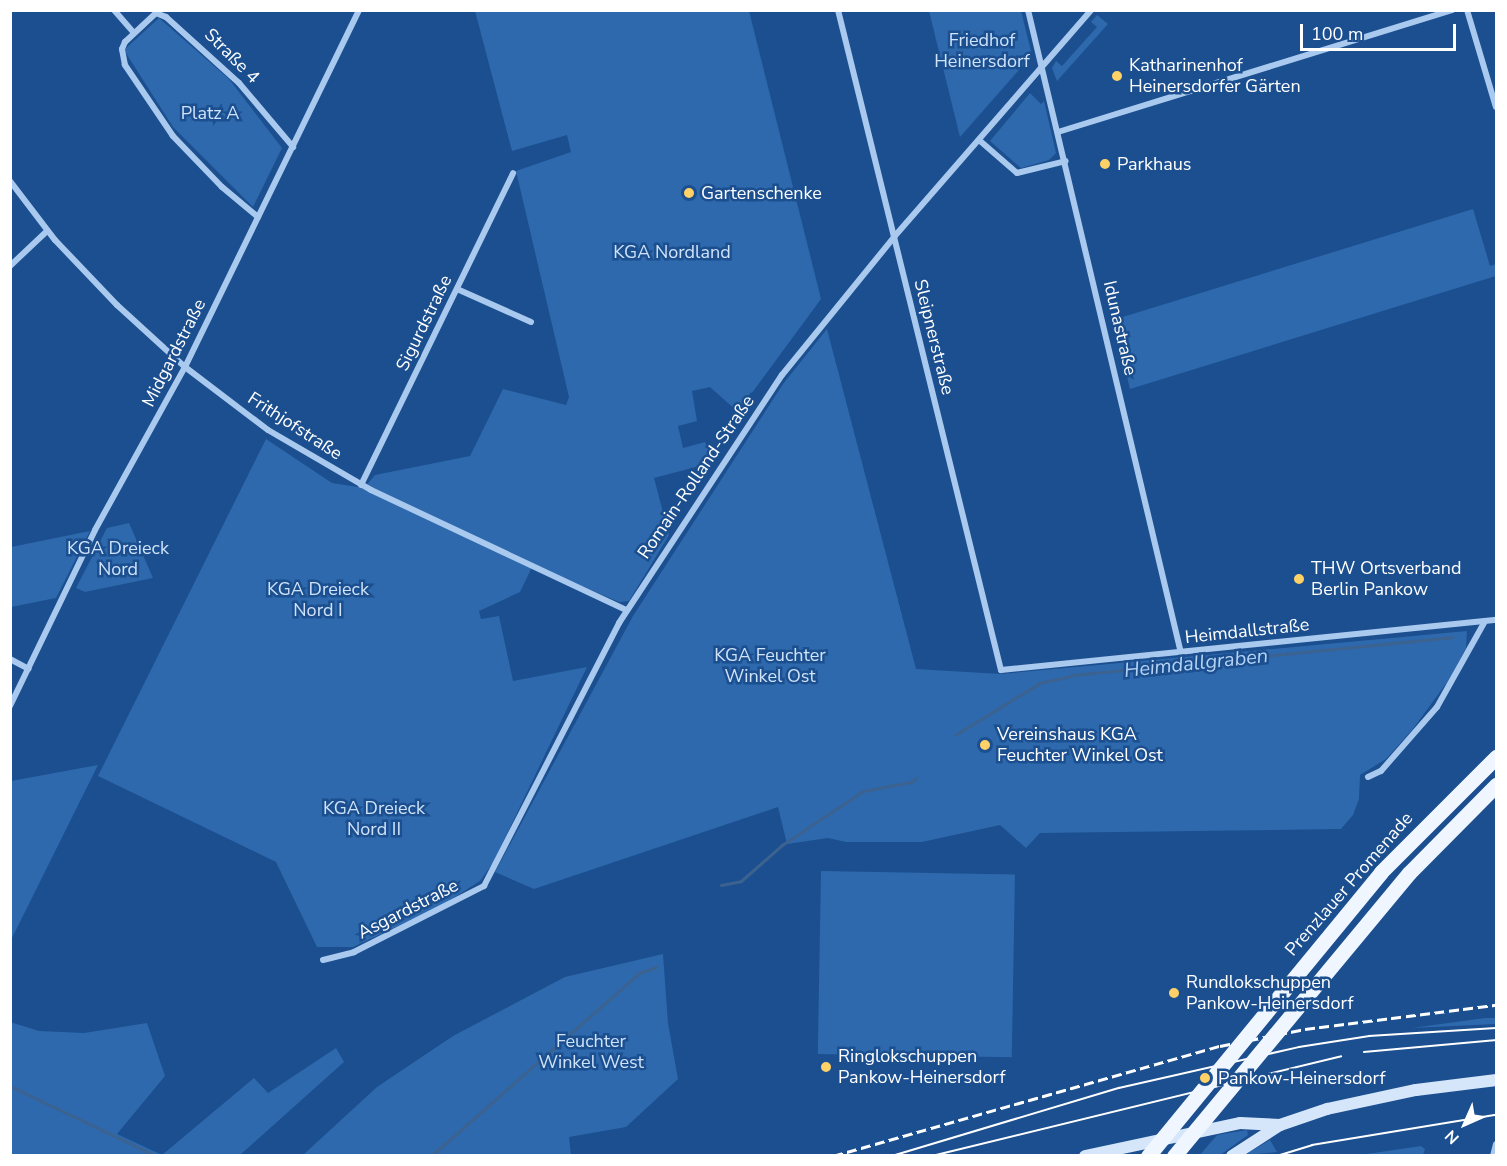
<!DOCTYPE html>
<meta charset="utf-8">
<style>
body{margin:0}
#map{position:relative;width:1507px;height:1166px;overflow:hidden;background:#1b4f8f;font-family:"Nunito Sans",sans-serif}
div>[style]{position:absolute}
.green>*{inset:0;background:#2e69ad;transform-origin:0 0}
.stream>*{height:3px;margin:-1.5px;padding:0 1.5px;transform-origin:1.5px;border-radius:1.5px;background:#3c6290}
.minor>*{height:6px;margin:-3px;padding:0 3px;transform-origin:3px;border-radius:3px;background:#a9c9ee}
.secondary>*{height:12px;margin:-6px;padding:0 6px;transform-origin:6px;border-radius:6px;background:#d6e6fa}
.primary>*{height:15px;margin:-7.5px;padding:0 7.5px;transform-origin:7.5px;border-radius:7.5px;background:#f0f6ff}
.tram>*{height:1.5px;margin:-0.75px;padding:0 0.75px;transform-origin:0.75px;border-radius:0.75px;background:#fff}
.rail>*{height:3px;margin-top:-1.5px;transform-origin:0;background:repeating-linear-gradient(90deg,#fff 0 10px,transparent 0 14.5px)}
.primary-bridge>*{height:15px;margin:-7.5px;padding:0 7.5px;transform-origin:7.5px;border-radius:7.5px;background:#f0f6ff}
.dots>*{width:16px;height:16px;translate:-50% -50%;box-sizing:border-box;border:3px solid #1b4f8f;border-radius:50%}
span{translate:-50% -50%;white-space:nowrap;text-align:center;line-height:1.15;-webkit-text-stroke:5px #1b4f8f;paint-order:stroke}
.park-label{font-size:18px;color:#cfe3fa}
.street-label{font-size:18px;color:#fff}
.poi-label{font-size:18px;color:#fff}
.left{translate:0 -50%;text-align:left}
.water-label{font-size:20px;color:#b5d3f5;font-style:italic}
.frame{position:absolute;inset:0;border:12px solid #fff;pointer-events:none}
.north{position:absolute;left:1435px;top:1094px;width:60px;height:60px;-webkit-text-stroke:4px #1b4f8f;paint-order:stroke;rotate:225deg;font-size:16px;font-weight:700;line-height:24px;text-align:center;color:#fff}
.north::after{content:'';display:block;margin:auto;width:21px;height:27px;background:#fff;clip-path:polygon(50% 0,100% 100%,50% 72%,0 100%)}
.scale{position:absolute;left:1300px;top:24px;width:156px;height:27px;box-sizing:border-box;border:3px solid #fff;border-top:0;padding-left:8px;font-size:18px;line-height:21px;white-space:nowrap;color:#fff;-webkit-text-stroke:4px #1b4f8f;paint-order:stroke}
</style>
<div id="map">
<div class="green">
<i style="clip-path:polygon(475px 11px,749px 11px,821px 299px,738px 412px,710px 387px,692px 391px,697px 421px,678px 426px,683px 448px,705px 442px,715px 462px,654px 478px,669px 535px,629px 601px,619px 602px,533px 565px,520px 592px,479px 611px,481px 619px,499px 616px,513px 681px,587px 667px,493px 863px,480px 881px,439px 907px,353px 947px,317px 947px,276px 862px,98px 776px,266px 439px,332px 483px,364px 488px,375px 475px,470px 456px,503px 389px,566px 405px,569px 397px,516px 171px,571px 152px,567px 135px,512px 151px)"></i>
<i style="clip-path:polygon(929px 11px,1021px 11px,1032px 55px,960px 137px)"></i>
<i style="clip-path:polygon(1097px 15px,1108px 24px,1057px 81px,1052px 68px,1056px 61px,1062px 66px,1097px 27px,1091px 22px)"></i>
<i style="clip-path:polygon(159px 18px,229px 79px,282px 148px,253px 207px,173px 127px,124px 50px)"></i>
<i style="clip-path:polygon(1030px 93px,1041px 104px,1044px 101px,1056px 153px,1049px 160px,1021px 168px,990px 141px)"></i>
<i style="clip-path:polygon(1473px 209px,1490px 266px,1496px 264px,1496px 276px,1130px 389px,1113px 320px)"></i>
<i style="clip-path:polygon(827px 329px,916px 669px,1001px 674px,1467px 631px,1466px 648px,1448px 681px,1412px 730px,1386px 759px,1360px 775px,1359px 799px,1353px 815px,1341px 829px,1040px 833px,1026px 848px,1000px 825px,922px 842px,846px 842px,828px 838px,787px 844px,778px 807px,534px 889px,495px 872px,633px 616px,783px 384px)"></i>
<i style="clip-path:polygon(129px 523px,153px 578px,85px 592px,76px 588px,107px 528px)"></i>
<i style="clip-path:polygon(90px 531px,56px 598px,11px 607px,11px 547px)"></i>
<i style="clip-path:polygon(98px 765px,97px 767px,11px 940px,11px 781px)"></i>
<i style="left:821px;top:871px;width:194px;height:183px;rotate:1deg"></i>
<i style="clip-path:polygon(663px 954px,668px 1023px,678px 1079px,626px 1127px,569px 1137px,571px 1155px,303px 1155px,377px 1087px,453px 1036px,565px 977px)"></i>
<i style="clip-path:polygon(1485px 1018px,1496px 1018px,1496px 1024px,1412px 1028px)"></i>
<i style="clip-path:polygon(10px 1022px,39px 1031px,84px 1033px,147px 1023px,165px 1076px,117px 1134px,162px 1155px,254px 1078px,268px 1093px,336px 1048px,344px 1062px,240px 1155px,11px 1155px)"></i>
<i style="clip-path:polygon(1247px 1130px,1248px 1135px,1220px 1155px,1199px 1156px,1217px 1135px)"></i>
<i style="clip-path:polygon(1270px 1140px,1277px 1152px,1246px 1155px,1251px 1151px)"></i>
<i style="clip-path:polygon(1421px 1146px,1425px 1149px,1423px 1155px,1360px 1155px)"></i>
</div>
<div class="stream">
<i style="left:955px;top:735px;width:100px;rotate:-31.5deg"></i>
<i style="left:1040px;top:683px;width:35px;rotate:-13deg"></i>
<i style="left:1074px;top:675px;width:380px;rotate:-5.7deg"></i>
<i style="left:721px;top:885px;width:20px;rotate:-11deg"></i>
<i style="left:741px;top:881px;width:55px;rotate:-41.3deg"></i>
<i style="left:782px;top:845px;width:97px;rotate:-33.7deg"></i>
<i style="left:863px;top:791px;width:49px;rotate:-10.6deg"></i>
<i style="left:911px;top:782px;width:6px;rotate:-39deg"></i>
<i style="left:10px;top:1086px;width:162px;rotate:25.6deg"></i>
<i style="left:431px;top:1156px;width:277px;rotate:-41.3deg"></i>
<i style="left:639px;top:973px;width:18px;rotate:-19deg"></i>
</div>
<div class="minor">
<i style="left:114px;top:10px;width:30px;rotate:49deg"></i>
<i style="left:838px;top:10px;width:680px;rotate:76.13deg"></i>
<i style="left:1001px;top:670px;width:498px;rotate:-5.8deg"></i>
<i style="left:1028px;top:10px;width:661px;rotate:76.62deg"></i>
<i style="left:1467px;top:10px;width:101px;rotate:73.4deg"></i>
<i style="left:1058px;top:132px;width:413px;rotate:-17.2deg"></i>
<i style="left:979px;top:140px;width:50px;rotate:41deg"></i>
<i style="left:1017px;top:173px;width:50px;rotate:-13.8deg"></i>
<i style="left:10px;top:181px;width:74px;rotate:52.7deg"></i>
<i style="left:55px;top:240px;width:90px;rotate:46.4deg"></i>
<i style="left:117px;top:305px;width:92px;rotate:42.4deg"></i>
<i style="left:185px;top:367px;width:104px;rotate:37.2deg"></i>
<i style="left:268px;top:430px;width:119px;rotate:30.2deg"></i>
<i style="left:371px;top:490px;width:282px;rotate:25.2deg"></i>
<i style="left:258px;top:217px;width:47px;rotate:-140.2deg"></i>
<i style="left:222px;top:187px;width:71px;rotate:-133.9deg"></i>
<i style="left:173px;top:136px;width:86px;rotate:-124.1deg"></i>
<i style="left:125px;top:65px;width:16px;rotate:-101deg"></i>
<i style="left:122px;top:49px;width:8px;rotate:-67deg"></i>
<i style="left:125px;top:42px;width:42px;rotate:-43.1deg"></i>
<i style="left:156px;top:13px;width:11px;rotate:22deg"></i>
<i style="left:166px;top:17px;width:98px;rotate:42.1deg"></i>
<i style="left:239px;top:83px;width:84px;rotate:49.8deg"></i>
<i style="left:10px;top:266px;width:51px;rotate:-43.4deg"></i>
<i style="left:457px;top:289px;width:81px;rotate:24deg"></i>
<i style="left:361px;top:485px;width:347px;rotate:-64deg"></i>
<i style="left:10px;top:659px;width:21px;rotate:28deg"></i>
<i style="left:10px;top:706px;width:195px;rotate:-64.2deg"></i>
<i style="left:95px;top:530px;width:186px;rotate:-61.1deg"></i>
<i style="left:185px;top:367px;width:397px;rotate:-64deg"></i>
<i style="left:1368px;top:777px;width:14px;rotate:-25deg"></i>
<i style="left:1381px;top:771px;width:85px;rotate:-48.8deg"></i>
<i style="left:1437px;top:707px;width:98px;rotate:-60.8deg"></i>
<i style="left:323px;top:960px;width:32px;rotate:-14deg"></i>
<i style="left:354px;top:952px;width:146px;rotate:-26.9deg"></i>
<i style="left:484px;top:886px;width:296px;rotate:-62.8deg"></i>
<i style="left:619px;top:623px;width:297px;rotate:-56.7deg"></i>
<i style="left:782px;top:375px;width:178px;rotate:-50.9deg"></i>
<i style="left:894px;top:237px;width:301px;rotate:-49deg"></i>
<i style="left:1493px;top:1156px;width:12px;rotate:-76deg"></i>
</div>
<div class="secondary">
<i style="left:1085px;top:1156px;width:158px;rotate:-12deg"></i>
<i style="left:1240px;top:1123px;width:40px;rotate:2.9deg"></i>
<i style="left:1232px;top:1156px;width:57px;rotate:-32.9deg"></i>
<i style="left:1280px;top:1125px;width:50px;rotate:-18.8deg"></i>
<i style="left:1327px;top:1109px;width:91px;rotate:-12.1deg"></i>
<i style="left:1416px;top:1090px;width:81px;rotate:-7.1deg"></i>
</div>
<div class="primary">
<i style="left:1381px;top:872px;width:163px;rotate:-45deg"></i>
<i style="left:1409px;top:873px;width:124px;rotate:-45.3deg"></i>
</div>
<div class="tram">
<i style="left:1364px;top:1052px;width:133px;rotate:-5.2deg"></i>
<i style="left:892px;top:1156px;width:237px;rotate:-16.7deg"></i>
<i style="left:1119px;top:1088px;width:185px;rotate:-12.8deg"></i>
<i style="left:1299px;top:1047px;width:71px;rotate:-8.9deg"></i>
<i style="left:1369px;top:1036px;width:127px;rotate:-3.6deg"></i>
<i style="left:932px;top:1156px;width:421px;rotate:-13.7deg"></i>
<i style="left:1277px;top:1156px;width:37px;rotate:-17deg"></i>
<i style="left:1312px;top:1145px;width:186px;rotate:-9.3deg"></i>
</div>
<div class="rail">
<i style="left:833px;top:1156px;width:402px;rotate:-15.9deg"></i>
<i style="left:1220px;top:1046px;width:87px;rotate:-11.3deg"></i>
<i style="left:1305px;top:1029px;width:193px;rotate:-7.2deg"></i>
</div>
<div class="primary-bridge">
<i style="left:1148px;top:1156px;width:367px;rotate:-50.6deg"></i>
<i style="left:1174px;top:1156px;width:368px;rotate:-50.3deg"></i>
</div>
<div class="dots">
<i style="left:1117px;top:76px;background:#ffd166"></i>
<i style="left:1105px;top:164px;background:#ffd166"></i>
<i style="left:689px;top:193px;background:#ffd166"></i>
<i style="left:1299px;top:579px;background:#ffd166"></i>
<i style="left:985px;top:745px;background:#ffd166"></i>
<i style="left:1174px;top:993px;background:#ffd166"></i>
<i style="left:826px;top:1067px;background:#ffd166"></i>
<i style="left:1205px;top:1078px;background:#ffd166"></i>
</div>
<div class="park-label">
<span style="left:982px;top:51px">Friedhof<br>Heinersdorf</span>
<span style="left:210px;top:113px">Platz A</span>
<span style="left:672px;top:252px">KGA Nordland</span>
<span style="left:118px;top:559px">KGA Dreieck<br>Nord</span>
<span style="left:318px;top:600px">KGA Dreieck<br>Nord I</span>
<span style="left:770px;top:666px">KGA Feuchter<br>Winkel Ost</span>
<span style="left:374px;top:819px">KGA Dreieck<br>Nord II</span>
<span style="left:591px;top:1052px">Feuchter<br>Winkel West</span>
</div>
<div class="street-label">
<span style="left:232px;top:56px;rotate:45deg">Straße 4</span>
<span style="left:424px;top:323px;rotate:-64deg">Sigurdstraße</span>
<span style="left:1120px;top:328px;rotate:77deg">Idunastraße</span>
<span style="left:934px;top:337px;rotate:76deg">Sleipnerstraße</span>
<span style="left:174px;top:353px;rotate:-63deg">Midgardstraße</span>
<span style="left:295px;top:426px;rotate:33deg">Frithjofstraße</span>
<span style="left:696px;top:477px;rotate:-56deg">Romain-Rolland-Straße</span>
<span style="left:1247px;top:631px;rotate:-6deg">Heimdallstraße</span>
<span style="left:1349px;top:884px;rotate:-49deg">Prenzlauer Promenade</span>
<span style="left:408px;top:909px;rotate:-27deg">Asgardstraße</span>
</div>
<div class="poi-label">
<span class="left" style="left:1129px;top:76px">Katharinenhof<br>Heinersdorfer Gärten</span>
<span class="left" style="left:1117px;top:164px">Parkhaus</span>
<span class="left" style="left:701px;top:193px">Gartenschenke</span>
<span class="left" style="left:1311px;top:579px">THW Ortsverband<br>Berlin Pankow</span>
<span class="left" style="left:997px;top:745px">Vereinshaus KGA<br>Feuchter Winkel Ost</span>
<span class="left" style="left:1186px;top:993px">Rundlokschuppen<br>Pankow-Heinersdorf</span>
<span class="left" style="left:838px;top:1067px">Ringlokschuppen<br>Pankow-Heinersdorf</span>
<span class="left" style="left:1218px;top:1078px">Pankow-Heinersdorf</span>
</div>
<div class="water-label">
<span style="left:1196px;top:663px;rotate:-6deg">Heimdallgraben</span>
</div>
<div class="frame"></div>
<div class="north">N</div>
<div class="scale">100 m</div>
</div>
